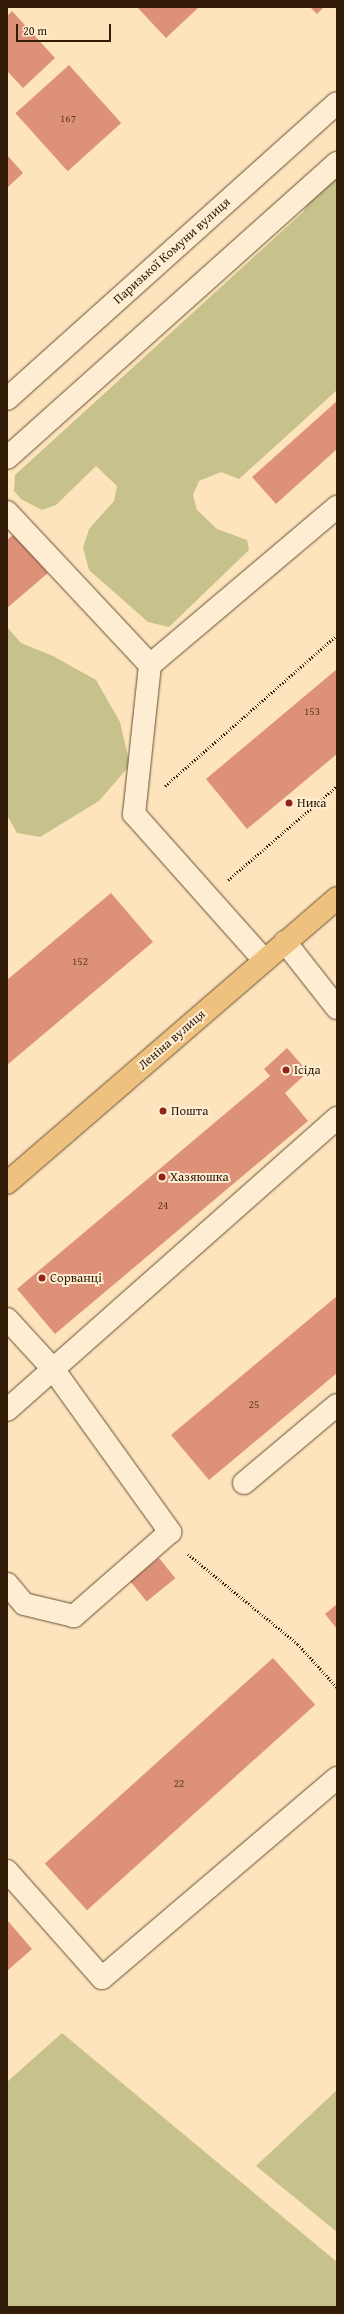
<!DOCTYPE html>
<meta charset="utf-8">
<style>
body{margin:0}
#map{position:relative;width:344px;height:2314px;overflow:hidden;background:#fde4bc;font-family:"Gentium Book Plus",serif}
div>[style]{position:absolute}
.green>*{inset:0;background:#c7c28b}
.building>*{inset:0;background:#de9179;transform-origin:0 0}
.path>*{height:2.5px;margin-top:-1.25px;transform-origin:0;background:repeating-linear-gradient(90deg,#321c07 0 1px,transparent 0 3px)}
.roads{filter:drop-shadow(0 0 1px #654e34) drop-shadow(0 0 1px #654e34)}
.minor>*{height:22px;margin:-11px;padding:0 11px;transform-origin:11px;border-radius:11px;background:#feedd3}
.major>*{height:22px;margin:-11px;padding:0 11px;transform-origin:11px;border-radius:11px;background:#eec27e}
.dots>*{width:11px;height:11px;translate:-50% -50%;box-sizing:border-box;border:2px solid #feedd3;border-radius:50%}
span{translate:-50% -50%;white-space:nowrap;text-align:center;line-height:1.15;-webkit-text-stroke:4px #feedd3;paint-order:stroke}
.number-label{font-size:11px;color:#5d3924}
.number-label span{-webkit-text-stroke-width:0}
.street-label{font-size:13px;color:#321c07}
.poi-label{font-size:13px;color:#321c07}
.left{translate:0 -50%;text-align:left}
.frame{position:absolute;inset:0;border:8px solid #321c07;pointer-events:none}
.scale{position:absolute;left:16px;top:24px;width:95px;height:18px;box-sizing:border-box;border:2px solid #321c07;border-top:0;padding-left:5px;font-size:12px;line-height:14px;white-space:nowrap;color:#321c07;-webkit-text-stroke:3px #feedd3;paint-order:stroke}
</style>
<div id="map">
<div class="green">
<i style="clip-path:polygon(337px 179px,337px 390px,239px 479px,221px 472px,199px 481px,193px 495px,197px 510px,217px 529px,247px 540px,249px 550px,169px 627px,148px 622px,89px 570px,83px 548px,89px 529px,114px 501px,117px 486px,96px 466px,56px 505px,42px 510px,21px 499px,14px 491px,15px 475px,303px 212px,316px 191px)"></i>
<i style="clip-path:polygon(7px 627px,21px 643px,53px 656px,96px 680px,120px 722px,130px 765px,99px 801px,40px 837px,17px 833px,7px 815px)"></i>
<i style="clip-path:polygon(62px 2033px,337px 2262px,337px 2307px,7px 2307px,7px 2082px)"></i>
<i style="clip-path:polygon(337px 2090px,337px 2232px,256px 2166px)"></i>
</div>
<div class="building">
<i style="clip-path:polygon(137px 7px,199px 7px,166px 38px)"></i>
<i style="clip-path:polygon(310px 7px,324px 7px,317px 14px)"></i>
<i style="clip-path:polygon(12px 11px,55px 58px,23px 88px,7px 71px,7px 16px)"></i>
<i style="left:69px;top:65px;width:78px;height:72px;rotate:48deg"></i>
<i style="clip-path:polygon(7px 155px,23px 173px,7px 188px)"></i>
<i style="clip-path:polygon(337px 401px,337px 449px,276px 504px,252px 477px)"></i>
<i style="clip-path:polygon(14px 534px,48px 573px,7px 608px,7px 540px)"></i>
<i style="clip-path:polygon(337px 669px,337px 754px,247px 829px,206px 779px)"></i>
<i style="clip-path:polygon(111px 893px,153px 942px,7px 1065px,7px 980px)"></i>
<i style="clip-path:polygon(287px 1048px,308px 1072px,285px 1093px,308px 1121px,55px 1334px,17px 1289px,270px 1076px,264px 1069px)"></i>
<i style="clip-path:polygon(337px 1296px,337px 1373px,209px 1480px,171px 1435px)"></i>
<i style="left:159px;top:1558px;width:26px;height:37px;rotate:51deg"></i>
<i style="clip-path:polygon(337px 1604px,337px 1629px,325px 1614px)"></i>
<i style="left:273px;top:1658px;width:63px;height:307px;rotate:48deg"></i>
<i style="clip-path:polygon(7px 1920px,32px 1949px,7px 1971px)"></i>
</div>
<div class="path">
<i style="left:165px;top:786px;width:229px;rotate:-41.3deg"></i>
<i style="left:228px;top:880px;width:144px;rotate:-40.8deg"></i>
<i style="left:188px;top:1554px;width:142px;rotate:39.3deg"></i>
<i style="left:298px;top:1644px;width:58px;rotate:47.8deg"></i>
</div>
<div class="roads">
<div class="minor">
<i style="left:7px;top:399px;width:443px;rotate:-41.9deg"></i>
<i style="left:7px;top:458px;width:443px;rotate:-41.8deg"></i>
<i style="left:7px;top:512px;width:209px;rotate:46.9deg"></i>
<i style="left:150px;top:665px;width:150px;rotate:96.1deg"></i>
<i style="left:134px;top:814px;width:195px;rotate:48.3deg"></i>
<i style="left:150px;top:665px;width:245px;rotate:-40.2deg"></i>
<i style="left:285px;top:942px;width:84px;rotate:51.8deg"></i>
<i style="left:7px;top:1319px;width:68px;rotate:47.4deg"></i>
<i style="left:53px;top:1369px;width:201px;rotate:54.3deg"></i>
<i style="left:170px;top:1532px;width:128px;rotate:138.8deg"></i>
<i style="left:74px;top:1616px;width:51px;rotate:-166.5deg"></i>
<i style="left:24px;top:1604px;width:26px;rotate:-130deg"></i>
<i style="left:7px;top:1410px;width:441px;rotate:-41.5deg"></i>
<i style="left:244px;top:1483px;width:121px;rotate:-40deg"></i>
<i style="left:7px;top:1871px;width:143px;rotate:48.4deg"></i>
<i style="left:102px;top:1978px;width:309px;rotate:-40.4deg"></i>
</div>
<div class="major">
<i style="left:7px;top:1183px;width:436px;rotate:-40.8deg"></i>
</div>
</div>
<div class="dots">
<i style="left:289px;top:803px;background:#8f2418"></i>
<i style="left:286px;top:1070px;background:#8f2418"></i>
<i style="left:163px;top:1111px;background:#8f2418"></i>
<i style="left:162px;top:1177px;background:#8f2418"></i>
<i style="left:42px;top:1278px;background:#8f2418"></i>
</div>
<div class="number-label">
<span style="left:68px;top:118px">167</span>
<span style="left:312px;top:711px">153</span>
<span style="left:80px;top:961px">152</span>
<span style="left:163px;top:1205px">24</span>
<span style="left:254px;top:1404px">25</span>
<span style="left:179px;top:1783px">22</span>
</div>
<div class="street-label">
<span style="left:172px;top:251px;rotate:-42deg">Паризької Комуни вулиця</span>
<span style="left:172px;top:1040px;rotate:-41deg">Леніна вулиця</span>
</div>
<div class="poi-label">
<span class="left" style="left:297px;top:803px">Ника</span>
<span class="left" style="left:294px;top:1070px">Ісіда</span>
<span class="left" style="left:171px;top:1111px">Пошта</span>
<span class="left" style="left:170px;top:1177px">Хазяюшка</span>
<span class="left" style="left:50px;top:1278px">Сорванці</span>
</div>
<div class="frame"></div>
<div class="scale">20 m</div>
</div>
